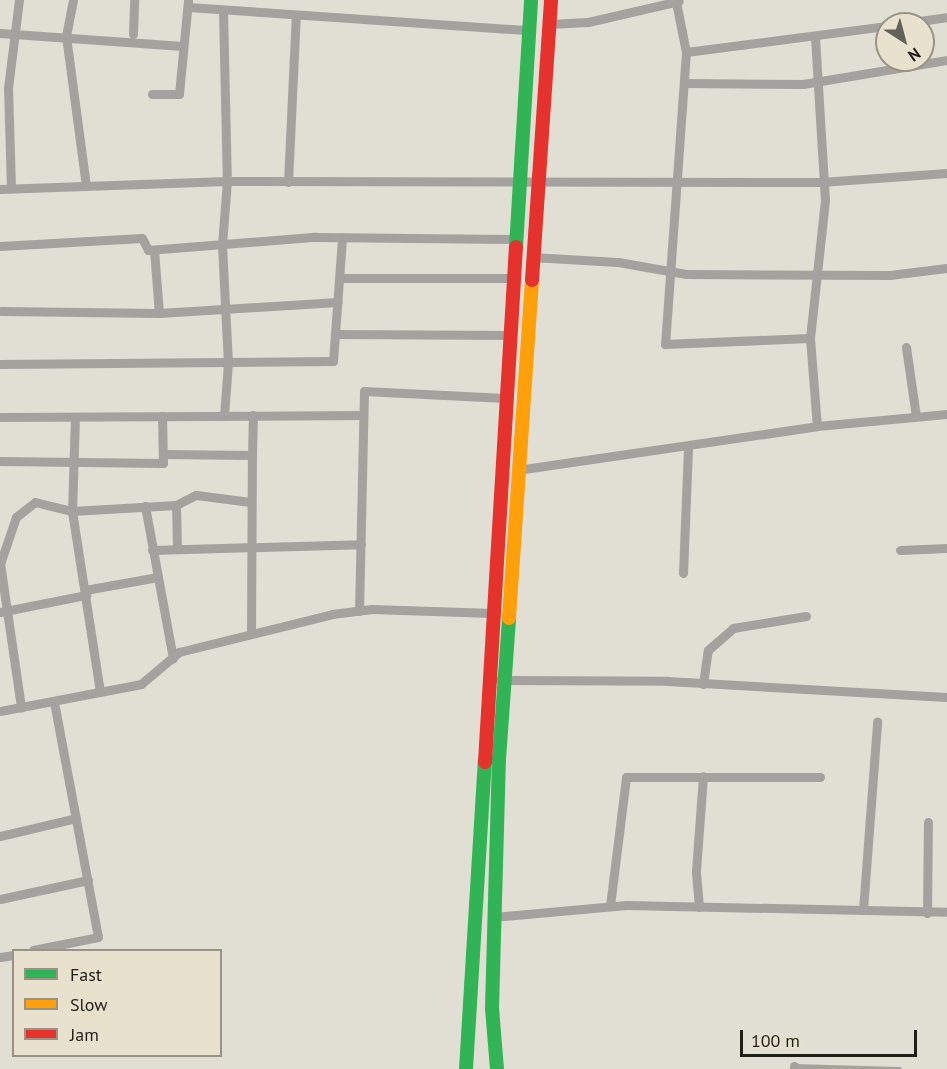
<!DOCTYPE html>
<style>
body{margin:0}
#map{position:relative;width:947px;height:1069px;overflow:hidden;background:#e1ded4;font-family:"PT Sans",sans-serif}
div>[style]{position:absolute}
.lane>*{height:4.5px;margin:-2.25px;padding:0 2.25px;transform-origin:2.25px;border-radius:2.25px;background:#a5a19e}
.street>*{height:9px;margin:-4.5px;padding:0 4.5px;transform-origin:4.5px;border-radius:4.5px;background:#a5a19e}
.fast>*{height:14px;margin:-7px;padding:0 7px;transform-origin:7px;border-radius:7px;background:#30b455}
.slow>*{height:14px;margin:-7px;padding:0 7px;transform-origin:7px;border-radius:7px;background:#ff9f0a}
.jam>*{height:14px;margin:-7px;padding:0 7px;transform-origin:7px;border-radius:7px;background:#e5322d}
span{translate:-50% -50%;white-space:nowrap;text-align:center;line-height:1.15;-webkit-text-stroke:5px #e7e1ce;paint-order:stroke}
.legend{position:absolute;left:12px;top:949px;width:210px;height:108px;box-sizing:border-box;background:#e7e1ce;border:2px solid #989385;margin:0;padding:8px 10px;list-style:none;font-size:18px;color:#211e18}
.legend li{display:flex;align-items:center;gap:12px;height:30px}
.legend b{width:30px;border:2px solid #989385}
.north{position:absolute;left:875px;top:12px;width:60px;height:60px;box-sizing:border-box;background:#e7e1ce;border:2px solid #989385;border-radius:50%;rotate:144deg;font-size:16px;font-weight:700;line-height:24px;text-align:center;color:#211e18}
.north::after{content:'';display:block;margin:auto;width:21px;height:27px;background:#64615a;clip-path:polygon(50% 0,100% 100%,50% 72%,0 100%)}
.scale{position:absolute;left:740px;top:1030px;width:177px;height:27px;box-sizing:border-box;border:3px solid #211e18;border-top:0;padding-left:8px;font-size:18px;line-height:21px;white-space:nowrap;color:#211e18;-webkit-text-stroke:4px #e7e1ce;paint-order:stroke}
</style>
<div id="map">
<div class="lane">
<i style="left:794px;top:1066px;width:105px;rotate:1.6deg"></i>
</div>
<div class="street">
<i style="left:73px;top:0;width:37px;rotate:101deg"></i>
<i style="left:66px;top:36px;width:151px;rotate:82.4deg"></i>
<i style="left:676px;top:2px;width:51px;rotate:78.7deg"></i>
<i style="left:686px;top:52px;width:293px;rotate:94.1deg"></i>
<i style="left:665px;top:344px;width:145px;rotate:-2.4deg"></i>
<i style="left:188px;top:7px;width:342px;rotate:3.9deg"></i>
<i style="left:223px;top:10px;width:171px;rotate:88.7deg"></i>
<i style="left:227px;top:181px;width:64px;rotate:94.5deg"></i>
<i style="left:222px;top:245px;width:118px;rotate:87.1deg"></i>
<i style="left:228px;top:363px;width:53px;rotate:94.3deg"></i>
<i style="left:549px;top:24px;width:39px;rotate:-3deg"></i>
<i style="left:588px;top:22px;width:93px;rotate:-13deg"></i>
<i style="left:898px;top:24px;width:49px;rotate:-8.1deg"></i>
<i style="left:0;top:33px;width:183px;rotate:4.1deg"></i>
<i style="left:133px;top:34px;width:34px;rotate:-88deg"></i>
<i style="left:815px;top:37px;width:163px;rotate:86.5deg"></i>
<i style="left:825px;top:200px;width:139px;rotate:96.2deg"></i>
<i style="left:810px;top:338px;width:88px;rotate:85.5deg"></i>
<i style="left:686px;top:52px;width:203px;rotate:-7.4deg"></i>
<i style="left:685px;top:83px;width:118px;rotate:0.5deg"></i>
<i style="left:803px;top:84px;width:146px;rotate:-9.5deg"></i>
<i style="left:152px;top:94px;width:27px"></i>
<i style="left:179px;top:94px;width:94px;rotate:-84.5deg"></i>
<i style="left:288px;top:182px;width:167px;rotate:-87.3deg"></i>
<i style="left:11px;top:188px;width:100px;rotate:-91.7deg"></i>
<i style="left:8px;top:88px;width:89px;rotate:-82.9deg"></i>
<i style="left:0;top:189px;width:227px;rotate:-2deg"></i>
<i style="left:227px;top:181px;width:594px;rotate:0.1deg"></i>
<i style="left:821px;top:182px;width:126px;rotate:-4.1deg"></i>
<i style="left:0;top:246px;width:142px;rotate:-3.2deg"></i>
<i style="left:142px;top:238px;width:13px;rotate:63deg"></i>
<i style="left:148px;top:250px;width:168px;rotate:-4.5deg"></i>
<i style="left:315px;top:237px;width:200px;rotate:0.6deg"></i>
<i style="left:154px;top:250px;width:63px;rotate:85.5deg"></i>
<i style="left:531px;top:257px;width:87px;rotate:3.3deg"></i>
<i style="left:618px;top:262px;width:69px;rotate:10deg"></i>
<i style="left:686px;top:274px;width:204px;rotate:0.3deg"></i>
<i style="left:890px;top:275px;width:57px;rotate:-7deg"></i>
<i style="left:340px;top:278px;width:173px"></i>
<i style="left:1px;top:311px;width:158px;rotate:0.7deg"></i>
<i style="left:159px;top:313px;width:179px;rotate:-3.5deg"></i>
<i style="left:336px;top:334px;width:173px;rotate:0.3deg"></i>
<i style="left:906px;top:347px;width:70px;rotate:81.8deg"></i>
<i style="left:0;top:364px;width:333px;rotate:-0.5deg"></i>
<i style="left:333px;top:361px;width:124px;rotate:-85.8deg"></i>
<i style="left:0;top:417px;width:363px;rotate:-0.3deg"></i>
<i style="left:75px;top:417px;width:94px;rotate:91.8deg"></i>
<i style="left:72px;top:511px;width:183px;rotate:81.2deg"></i>
<i style="left:163px;top:454px;width:89px;rotate:0.6deg"></i>
<i style="left:252px;top:455px;width:40px;rotate:-88.6deg"></i>
<i style="left:0;top:461px;width:163px;rotate:0.7deg"></i>
<i style="left:163px;top:463px;width:47px;rotate:-91.2deg"></i>
<i style="left:517px;top:470px;width:303px;rotate:-8.3deg"></i>
<i style="left:817px;top:426px;width:131px;rotate:-5.3deg"></i>
<i style="left:176px;top:505px;width:22px;rotate:-27deg"></i>
<i style="left:196px;top:495px;width:55px;rotate:7.3deg"></i>
<i style="left:145px;top:506px;width:155px;rotate:79.6deg"></i>
<i style="left:152px;top:550px;width:209px;rotate:-1.6deg"></i>
<i style="left:900px;top:550px;width:47px;rotate:-2.4deg"></i>
<i style="left:0;top:563px;width:146px;rotate:81.7deg"></i>
<i style="left:0;top:564px;width:50px;rotate:-71.2deg"></i>
<i style="left:16px;top:517px;width:24px;rotate:-38deg"></i>
<i style="left:35px;top:502px;width:38px;rotate:14deg"></i>
<i style="left:72px;top:511px;width:104px;rotate:-3.3deg"></i>
<i style="left:176px;top:505px;width:43px;rotate:88.7deg"></i>
<i style="left:683px;top:573px;width:127px;rotate:-87.7deg"></i>
<i style="left:85px;top:590px;width:74px;rotate:-10.1deg"></i>
<i style="left:359px;top:611px;width:220px;rotate:-88.7deg"></i>
<i style="left:364px;top:391px;width:141px;rotate:2.8deg"></i>
<i style="left:0;top:612px;width:88px;rotate:-11.2deg"></i>
<i style="left:251px;top:633px;width:178px;rotate:-89.7deg"></i>
<i style="left:500px;top:680px;width:167px;rotate:0.3deg"></i>
<i style="left:667px;top:681px;width:280px;rotate:3.3deg"></i>
<i style="left:703px;top:684px;width:34px;rotate:-82deg"></i>
<i style="left:708px;top:650px;width:33px;rotate:-41deg"></i>
<i style="left:733px;top:628px;width:74px;rotate:-9.3deg"></i>
<i style="left:0;top:711px;width:144px;rotate:-10.8deg"></i>
<i style="left:141px;top:684px;width:50px;rotate:-40.1deg"></i>
<i style="left:179px;top:652px;width:158px;rotate:-13.9deg"></i>
<i style="left:332px;top:614px;width:40px;rotate:-7.1deg"></i>
<i style="left:372px;top:609px;width:120px;rotate:1.9deg"></i>
<i style="left:0;top:836px;width:78px;rotate:-13.3deg"></i>
<i style="left:0;top:899px;width:90px;rotate:-12.2deg"></i>
<i style="left:610px;top:906px;width:130px;rotate:-82.9deg"></i>
<i style="left:626px;top:777px;width:194px"></i>
<i style="left:699px;top:907px;width:36px;rotate:-95deg"></i>
<i style="left:696px;top:871px;width:95px;rotate:-85.8deg"></i>
<i style="left:863px;top:910px;width:189px;rotate:-85.7deg"></i>
<i style="left:927px;top:913px;width:91px;rotate:-89.4deg"></i>
<i style="left:494px;top:917px;width:133px;rotate:-5.2deg"></i>
<i style="left:626px;top:905px;width:321px;rotate:1.2deg"></i>
<i style="left:33px;top:950px;width:66px;rotate:-11.3deg"></i>
<i style="left:98px;top:937px;width:240px;rotate:-100.6deg"></i>
<i style="left:0;top:957px;width:14px;rotate:-8deg"></i>
<i style="left:794px;top:1066px;width:3px;rotate:90deg"></i>
</div>
<div class="fast">
<i style="left:516px;top:247px;width:247px;rotate:-86.5deg"></i>
<i style="left:466px;top:1069px;width:308px;rotate:-86.5deg"></i>
<i style="left:497px;top:1069px;width:61px;rotate:-94.7deg"></i>
<i style="left:492px;top:1008px;width:249px;rotate:-88.4deg"></i>
<i style="left:499px;top:759px;width:141px;rotate:-85.9deg"></i>
</div>
<div class="slow">
<i style="left:509px;top:618px;width:339px;rotate:-86.1deg"></i>
</div>
<div class="jam">
<i style="left:532px;top:280px;width:281px;rotate:-86.1deg"></i>
<i style="left:485px;top:762px;width:516px;rotate:-86.56deg"></i>
</div>
<ul class="legend">
<li><b style="height:8px;background:#30b455"></b>Fast</li>
<li><b style="height:8px;background:#ff9f0a"></b>Slow</li>
<li><b style="height:8px;background:#e5322d"></b>Jam</li>
</ul>
<div class="north">N</div>
<div class="scale">100 m</div>
</div>
